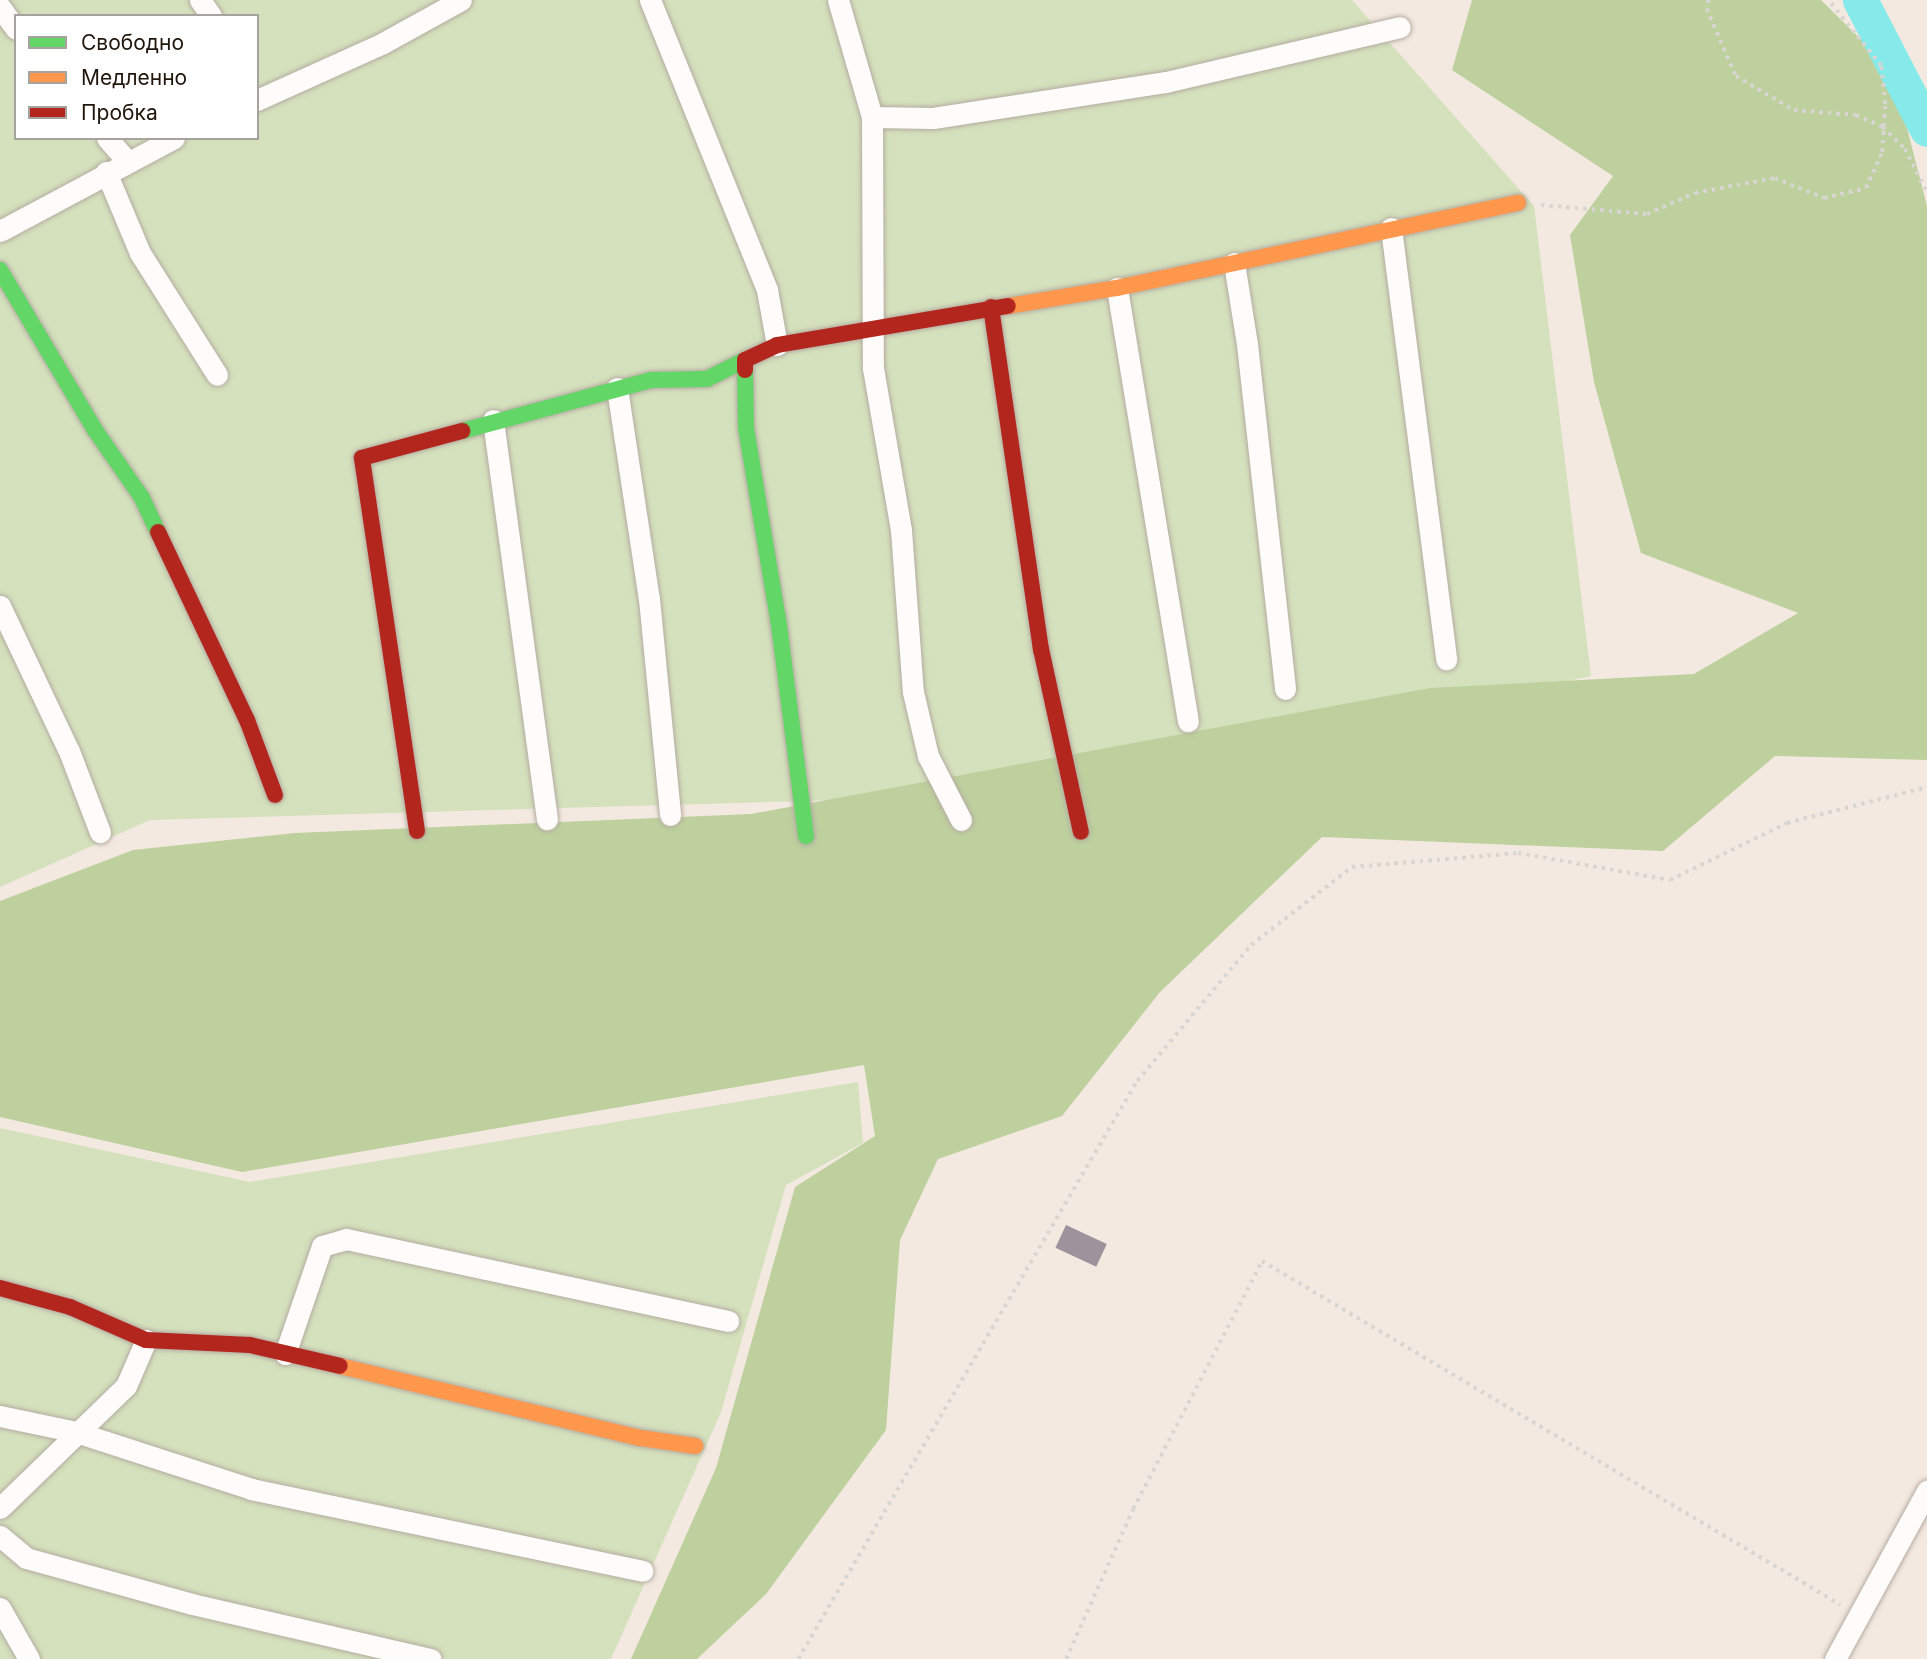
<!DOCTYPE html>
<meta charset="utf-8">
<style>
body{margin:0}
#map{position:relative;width:1927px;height:1659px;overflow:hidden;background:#f3e9e0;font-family:Inter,sans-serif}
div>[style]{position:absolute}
.green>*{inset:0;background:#d4e1bc}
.forest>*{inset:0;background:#bdd09d}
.river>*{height:35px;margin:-17.5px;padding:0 17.5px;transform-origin:17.5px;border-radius:17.5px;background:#86eaeb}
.building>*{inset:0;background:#9c939d;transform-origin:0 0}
.path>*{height:3.5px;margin-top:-1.75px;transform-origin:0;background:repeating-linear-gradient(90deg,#d8d5d2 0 3.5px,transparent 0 8.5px)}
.roads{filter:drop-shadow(0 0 2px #b5aba2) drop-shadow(0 0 2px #b5aba2)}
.street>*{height:21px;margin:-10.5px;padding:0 10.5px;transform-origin:10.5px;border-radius:10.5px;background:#fdfcfa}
.fast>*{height:16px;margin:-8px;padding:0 8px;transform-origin:8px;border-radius:8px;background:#63d668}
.slow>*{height:16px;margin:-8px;padding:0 8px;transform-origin:8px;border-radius:8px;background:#ff974d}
.jam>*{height:16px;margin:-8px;padding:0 8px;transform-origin:8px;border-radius:8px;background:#b3261e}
span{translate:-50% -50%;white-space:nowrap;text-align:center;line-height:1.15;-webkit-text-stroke:7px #fff;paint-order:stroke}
.legend{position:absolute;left:14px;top:14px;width:245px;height:126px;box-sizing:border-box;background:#fff;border:2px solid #a6a29e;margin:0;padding:9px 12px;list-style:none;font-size:21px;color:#21160c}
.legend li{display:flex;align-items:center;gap:14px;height:35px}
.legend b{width:35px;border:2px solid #a6a29e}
</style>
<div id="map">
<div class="green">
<i style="clip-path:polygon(evenodd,0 0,1352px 0,1534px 206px,1591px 676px,1046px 794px,150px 820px,0 887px,0 0,16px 16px,257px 16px,257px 138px,16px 138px,16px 16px)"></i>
<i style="clip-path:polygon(858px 1082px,863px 1143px,786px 1185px,721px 1412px,611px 1659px,0 1659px,0 1128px,250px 1182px)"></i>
</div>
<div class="forest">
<i style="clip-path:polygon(1472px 0,1821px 0,1892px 70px,1927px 206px,1927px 760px,1775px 756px,1663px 851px,1322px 837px,1160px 992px,1062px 1116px,938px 1159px,900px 1240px,886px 1430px,766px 1594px,697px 1659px,631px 1659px,716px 1468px,795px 1187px,875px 1136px,864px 1065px,242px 1172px,0 1117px,0 901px,133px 850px,295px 833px,751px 814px,1430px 688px,1694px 674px,1798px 613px,1641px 553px,1594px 382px,1570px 235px,1613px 176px,1452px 70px)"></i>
</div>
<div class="river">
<i style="left:1860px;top:0;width:145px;rotate:62.6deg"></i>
</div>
<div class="building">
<i style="left:1066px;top:1225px;width:45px;height:25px;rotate:25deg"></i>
</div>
<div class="path">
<i style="left:1709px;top:0;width:9px;rotate:103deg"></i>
<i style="left:1707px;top:9px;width:73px;rotate:66.6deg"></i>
<i style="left:1736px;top:76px;width:67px;rotate:30.4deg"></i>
<i style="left:1794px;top:110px;width:62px;rotate:4.6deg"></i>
<i style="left:1856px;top:115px;width:30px;rotate:24deg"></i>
<i style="left:1883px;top:127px;width:31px;rotate:45deg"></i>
<i style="left:1905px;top:149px;width:48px;rotate:62.9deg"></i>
<i style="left:1541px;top:205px;width:106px;rotate:4.9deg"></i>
<i style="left:1647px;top:214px;width:52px;rotate:-23.6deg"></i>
<i style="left:1695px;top:193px;width:81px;rotate:-10.6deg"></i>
<i style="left:1775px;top:178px;width:53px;rotate:22.2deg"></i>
<i style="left:1824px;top:198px;width:43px;rotate:-13.4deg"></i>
<i style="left:1866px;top:188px;width:39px;rotate:-66deg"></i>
<i style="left:1882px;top:152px;width:48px;rotate:-86.4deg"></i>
<i style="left:1885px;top:104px;width:38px;rotate:-96deg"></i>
<i style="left:1881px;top:66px;width:85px;rotate:-128.8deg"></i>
<i style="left:798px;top:1659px;width:670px;rotate:-59.61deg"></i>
<i style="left:1137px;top:1081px;width:177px;rotate:-50deg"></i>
<i style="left:1251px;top:945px;width:128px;rotate:-37.7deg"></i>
<i style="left:1352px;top:867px;width:167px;rotate:-4.8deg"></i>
<i style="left:1518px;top:853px;width:154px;rotate:10.1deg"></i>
<i style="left:1670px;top:880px;width:130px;rotate:-26deg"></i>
<i style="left:1787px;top:823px;width:145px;rotate:-14.4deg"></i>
<i style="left:1066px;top:1659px;width:164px;rotate:-65.9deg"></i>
<i style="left:1133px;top:1509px;width:280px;rotate:-62.5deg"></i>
<i style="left:1262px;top:1261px;width:673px;rotate:30.72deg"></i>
</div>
<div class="roads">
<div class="street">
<i style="left:200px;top:0;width:19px;rotate:55deg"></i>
<i style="left:650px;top:0;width:313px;rotate:68deg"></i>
<i style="left:767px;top:290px;width:56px;rotate:79.7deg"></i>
<i style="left:838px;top:0;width:122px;rotate:73.8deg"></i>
<i style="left:872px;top:117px;width:251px;rotate:89.8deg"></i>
<i style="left:873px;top:368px;width:164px;rotate:80.2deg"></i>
<i style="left:901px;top:530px;width:162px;rotate:85.8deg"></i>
<i style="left:913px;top:692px;width:66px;rotate:76.8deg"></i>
<i style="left:928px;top:756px;width:72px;rotate:62.7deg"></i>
<i style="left:0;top:7px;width:27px;rotate:54deg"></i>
<i style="left:257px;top:100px;width:138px;rotate:-24.3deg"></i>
<i style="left:383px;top:43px;width:89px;rotate:-28.9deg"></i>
<i style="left:872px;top:117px;width:61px;rotate:0.9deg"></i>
<i style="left:933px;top:118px;width:236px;rotate:-8.8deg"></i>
<i style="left:1166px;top:82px;width:240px;rotate:-13.2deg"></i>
<i style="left:107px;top:138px;width:30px;rotate:49deg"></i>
<i style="left:106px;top:172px;width:88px;rotate:67.2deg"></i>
<i style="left:140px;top:253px;width:144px;rotate:57.7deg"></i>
<i style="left:1391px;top:228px;width:435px;rotate:82.7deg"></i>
<i style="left:0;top:231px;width:197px;rotate:-28.1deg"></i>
<i style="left:1234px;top:263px;width:82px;rotate:80.9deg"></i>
<i style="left:1247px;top:344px;width:347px;rotate:83.7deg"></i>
<i style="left:1117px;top:288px;width:439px;rotate:80.7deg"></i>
<i style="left:617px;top:388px;width:213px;rotate:81.4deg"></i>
<i style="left:649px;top:599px;width:217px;rotate:84.4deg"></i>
<i style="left:493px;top:420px;width:403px;rotate:82.3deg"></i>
<i style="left:0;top:606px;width:161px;rotate:64.6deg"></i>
<i style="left:69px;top:751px;width:87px;rotate:69.1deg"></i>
<i style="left:285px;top:1354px;width:114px;rotate:-71.1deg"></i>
<i style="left:322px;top:1246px;width:25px;rotate:-16deg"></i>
<i style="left:346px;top:1239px;width:391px;rotate:12.1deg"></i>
<i style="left:0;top:1416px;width:78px;rotate:11.9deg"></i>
<i style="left:76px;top:1432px;width:184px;rotate:18deg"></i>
<i style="left:251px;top:1489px;width:400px;rotate:11.8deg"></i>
<i style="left:0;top:1508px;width:175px;rotate:-44.1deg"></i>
<i style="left:126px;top:1386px;width:50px;rotate:-66.5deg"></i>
<i style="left:0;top:1536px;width:34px;rotate:40deg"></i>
<i style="left:26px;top:1558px;width:172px;rotate:15.5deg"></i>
<i style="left:192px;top:1604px;width:245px;rotate:13deg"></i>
<i style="left:0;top:1608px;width:59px;rotate:60.4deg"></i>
<i style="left:1835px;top:1659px;width:192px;rotate:-61.3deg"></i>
</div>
<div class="fast">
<i style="left:0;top:270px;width:186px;rotate:59.3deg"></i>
<i style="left:95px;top:430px;width:83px;rotate:55.3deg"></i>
<i style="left:142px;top:498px;width:38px;rotate:65deg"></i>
<i style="left:745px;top:370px;width:58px;rotate:89deg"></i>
<i style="left:746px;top:428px;width:200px;rotate:80.5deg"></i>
<i style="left:779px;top:625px;width:213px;rotate:82.7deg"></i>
<i style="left:462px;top:431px;width:196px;rotate:-15.1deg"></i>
<i style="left:651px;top:380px;width:56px;rotate:-1deg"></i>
<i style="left:707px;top:379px;width:42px;rotate:-26.6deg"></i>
</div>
<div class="slow">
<i style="left:1008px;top:306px;width:110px;rotate:-9.4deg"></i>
<i style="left:1117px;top:288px;width:410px;rotate:-12deg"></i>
<i style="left:340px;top:1366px;width:309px;rotate:13.5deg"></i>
<i style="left:641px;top:1438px;width:55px;rotate:8.4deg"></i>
</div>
<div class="jam">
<i style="left:991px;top:307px;width:346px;rotate:81.7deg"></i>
<i style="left:1041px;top:649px;width:187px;rotate:77.7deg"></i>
<i style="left:745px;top:370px;width:10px;rotate:-90deg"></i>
<i style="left:745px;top:360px;width:35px;rotate:-25deg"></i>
<i style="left:777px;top:345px;width:234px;rotate:-9.6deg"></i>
<i style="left:158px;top:532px;width:208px;rotate:64.7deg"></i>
<i style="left:247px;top:720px;width:80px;rotate:69.5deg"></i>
<i style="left:417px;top:831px;width:377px;rotate:-98.4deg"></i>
<i style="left:362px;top:458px;width:104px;rotate:-15.1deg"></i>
<i style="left:0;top:1288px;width:73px;rotate:15.2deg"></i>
<i style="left:70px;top:1307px;width:83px;rotate:23.5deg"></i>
<i style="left:146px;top:1340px;width:104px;rotate:2.8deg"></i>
<i style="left:250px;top:1345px;width:92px;rotate:13.1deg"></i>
</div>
</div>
<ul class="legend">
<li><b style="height:9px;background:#63d668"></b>Свободно</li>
<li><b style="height:9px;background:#ff974d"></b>Медленно</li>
<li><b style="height:9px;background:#b3261e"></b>Пробка</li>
</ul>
</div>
